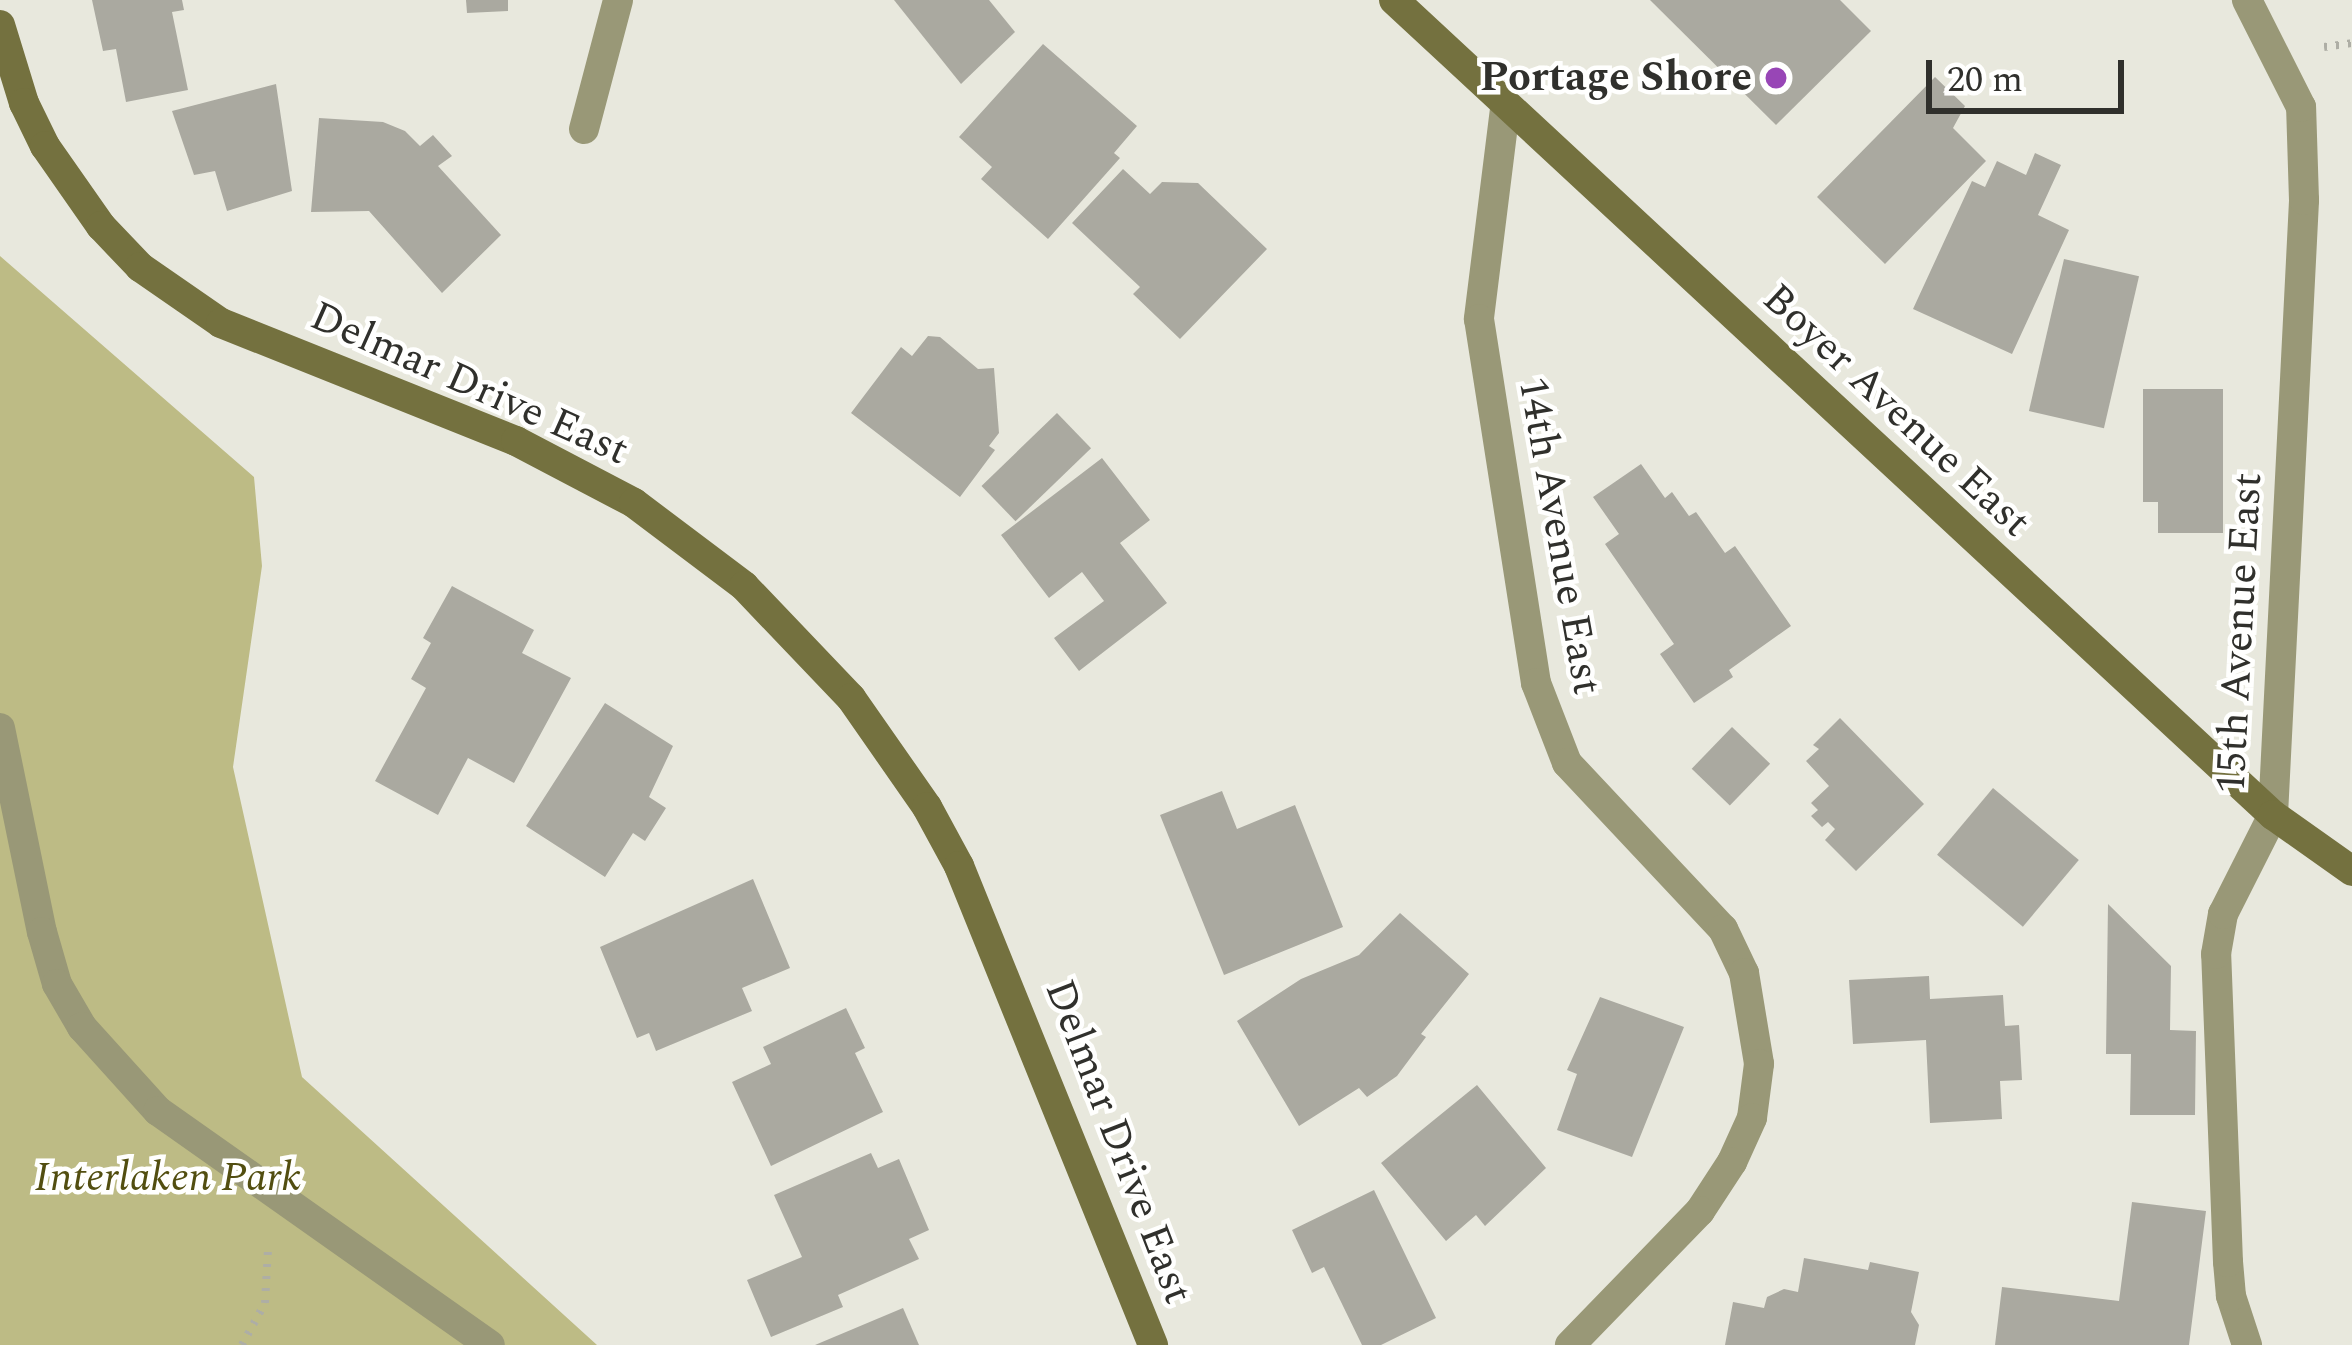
<!DOCTYPE html>
<style>
body{margin:0}
#map{position:relative;width:2352px;height:1345px;overflow:hidden;background:#e8e8dd;font-family:Spectral,serif}
div>[style]{position:absolute}
.green>*{inset:0;background:#bdbb85}
.building>*{inset:0;background:#aaa9a0;transform-origin:0 0}
.path>*{height:8px;margin-top:-4px;transform-origin:0;background:repeating-linear-gradient(90deg,#aeaea5 0 3px,transparent 0 12px)}
.street>*{height:30px;margin:-15px;padding:0 15px;transform-origin:15px;border-radius:15px;background:#999877}
.secondary>*{height:30px;margin:-15px;padding:0 15px;transform-origin:15px;border-radius:15px;background:#74713f}
.dots>*{width:33px;height:33px;translate:-50% -50%;box-sizing:border-box;border:6px solid #fffffe;border-radius:50%}
span{translate:-50% -50%;white-space:nowrap;text-align:center;line-height:1.15;-webkit-text-stroke:9px #fffffe;paint-order:stroke}
.poi-label{font-size:42px;color:#30302c;font-weight:700}
.right{translate:-100% -50%;text-align:right}
.street-label{font-size:42px;color:#30302c}
.park-label{font-size:42px;color:#524e10;font-style:italic}
.scale{position:absolute;left:1926px;top:60px;width:198px;height:54px;box-sizing:border-box;border:6px solid #30302c;border-top:0;padding-left:15px;font-size:36px;line-height:42px;white-space:nowrap;color:#30302c;-webkit-text-stroke:9px #fffffe;paint-order:stroke}
</style>
<div id="map">
<div class="green">
<i style="clip-path:polygon(0 256px,254px 477px,262px 566px,233px 767px,302px 1077px,597px 1345px,0 1345px)"></i>
</div>
<div class="building">
<i style="clip-path:polygon(92px 0,182px 0,184px 10px,172px 12px,188px 90px,126px 102px,116px 49px,103px 51px)"></i>
<i style="clip-path:polygon(466px 0,508px 0,508px 11px,467px 13px)"></i>
<i style="clip-path:polygon(894px 0,989px 0,1015px 32px,961px 84px)"></i>
<i style="clip-path:polygon(1650px 0,1840px 0,1871px 31px,1776px 125px)"></i>
<i style="clip-path:polygon(1043px 44px,1137px 126px,1114px 153px,1120px 158px,1048px 239px,981px 179px,992px 167px,959px 137px)"></i>
<i style="clip-path:polygon(1935px 77px,1965px 106px,1953px 128px,1986px 161px,1885px 264px,1817px 197px)"></i>
<i style="clip-path:polygon(276px 84px,292px 191px,227px 211px,215px 171px,194px 175px,172px 111px)"></i>
<i style="clip-path:polygon(319px 118px,383px 122px,405px 131px,420px 146px,433px 135px,452px 156px,438px 166px,501px 235px,442px 293px,369px 211px,311px 212px)"></i>
<i style="clip-path:polygon(2035px 153px,2061px 165px,2038px 215px,2069px 230px,2012px 354px,1913px 309px,1972px 181px,1985px 187px,1997px 161px,2026px 175px)"></i>
<i style="clip-path:polygon(1123px 169px,1150px 194px,1162px 182px,1198px 183px,1267px 249px,1180px 339px,1133px 294px,1140px 287px,1072px 223px)"></i>
<i style="left:2064px;top:259px;width:77px;height:156px;rotate:13deg"></i>
<i style="clip-path:polygon(928px 336px,940px 337px,978px 369px,994px 368px,999px 433px,989px 446px,995px 450px,960px 497px,851px 413px,901px 347px,912px 356px)"></i>
<i style="clip-path:polygon(2143px 389px,2223px 389px,2223px 533px,2158px 533px,2158px 502px,2143px 502px)"></i>
<i style="left:1057px;top:413px;width:49px;height:105px;rotate:46deg"></i>
<i style="clip-path:polygon(1102px 458px,1150px 520px,1120px 543px,1167px 603px,1079px 671px,1054px 638px,1104px 601px,1082px 572px,1049px 598px,1001px 535px)"></i>
<i style="clip-path:polygon(1641px 464px,1665px 498px,1672px 492px,1689px 516px,1696px 512px,1725px 553px,1735px 546px,1791px 626px,1729px 670px,1733px 677px,1694px 703px,1660px 654px,1674px 644px,1605px 544px,1619px 534px,1593px 497px)"></i>
<i style="clip-path:polygon(452px 586px,534px 630px,522px 653px,571px 678px,514px 783px,468px 758px,438px 815px,375px 781px,426px 688px,411px 679px,431px 643px,423px 638px)"></i>
<i style="clip-path:polygon(605px 703px,673px 746px,649px 797px,666px 808px,645px 841px,633px 833px,605px 877px,526px 826px)"></i>
<i style="clip-path:polygon(1840px 718px,1924px 804px,1856px 871px,1825px 840px,1835px 829px,1828px 822px,1822px 827px,1811px 816px,1818px 810px,1811px 803px,1829px 786px,1806px 761px,1819px 749px,1813px 745px)"></i>
<i style="left:1732px;top:727px;width:53px;height:58px;rotate:44deg"></i>
<i style="left:1993px;top:788px;width:112px;height:87px;rotate:40deg"></i>
<i style="clip-path:polygon(1222px 791px,1237px 829px,1295px 805px,1343px 927px,1224px 975px,1160px 815px)"></i>
<i style="clip-path:polygon(753px 879px,790px 968px,742px 988px,752px 1011px,656px 1051px,649px 1033px,637px 1038px,600px 947px)"></i>
<i style="clip-path:polygon(2108px 904px,2171px 966px,2170px 1030px,2196px 1031px,2195px 1115px,2130px 1115px,2131px 1054px,2106px 1054px)"></i>
<i style="clip-path:polygon(1400px 913px,1469px 974px,1421px 1034px,1426px 1037px,1397px 1076px,1367px 1097px,1359px 1088px,1299px 1126px,1237px 1021px,1301px 979px,1359px 955px)"></i>
<i style="clip-path:polygon(1929px 976px,1930px 999px,2003px 995px,2005px 1026px,2019px 1025px,2022px 1080px,2000px 1081px,2002px 1119px,1930px 1123px,1926px 1040px,1853px 1044px,1849px 980px)"></i>
<i style="clip-path:polygon(1600px 997px,1684px 1027px,1632px 1157px,1557px 1130px,1577px 1074px,1567px 1070px)"></i>
<i style="clip-path:polygon(846px 1008px,865px 1048px,855px 1053px,883px 1112px,771px 1166px,732px 1082px,771px 1064px,763px 1047px)"></i>
<i style="clip-path:polygon(1477px 1085px,1546px 1168px,1485px 1226px,1476px 1215px,1446px 1241px,1381px 1163px)"></i>
<i style="clip-path:polygon(871px 1153px,878px 1168px,899px 1159px,929px 1230px,909px 1239px,919px 1259px,838px 1295px,843px 1307px,771px 1337px,747px 1280px,802px 1257px,774px 1195px)"></i>
<i style="clip-path:polygon(1374px 1190px,1436px 1318px,1381px 1345px,1362px 1345px,1324px 1267px,1312px 1273px,1292px 1230px)"></i>
<i style="clip-path:polygon(2132px 1202px,2206px 1211px,2189px 1345px,1995px 1345px,2002px 1287px,2119px 1301px)"></i>
<i style="clip-path:polygon(1804px 1258px,1868px 1270px,1870px 1262px,1919px 1272px,1911px 1312px,1919px 1325px,1915px 1345px,1725px 1345px,1733px 1302px,1764px 1308px,1767px 1297px,1784px 1289px,1798px 1292px)"></i>
<i style="clip-path:polygon(903px 1308px,919px 1345px,815px 1345px)"></i>
</div>
<div class="path">
<i style="left:2324px;top:47px;width:28px;rotate:-8deg"></i>
<i style="left:242px;top:1345px;width:48px;rotate:-61.3deg"></i>
<i style="left:265px;top:1303px;width:53px;rotate:-86.8deg"></i>
</div>
<div class="street">
<i style="left:1505px;top:109px;width:212px;rotate:97.1deg"></i>
<i style="left:1479px;top:319px;width:368px;rotate:81.1deg"></i>
<i style="left:1536px;top:683px;width:86px;rotate:68.8deg"></i>
<i style="left:1567px;top:763px;width:228px;rotate:46.8deg"></i>
<i style="left:1723px;top:929px;width:49px;rotate:64.5deg"></i>
<i style="left:1744px;top:973px;width:92px;rotate:80.6deg"></i>
<i style="left:1759px;top:1064px;width:54px;rotate:97.4deg"></i>
<i style="left:1752px;top:1118px;width:48px;rotate:114.4deg"></i>
<i style="left:1732px;top:1162px;width:59px;rotate:123.1deg"></i>
<i style="left:1700px;top:1211px;width:187px;rotate:134.1deg"></i>
<i style="left:584px;top:129px;width:133px;rotate:-75.2deg"></i>
<i style="left:0;top:728px;width:208px;rotate:78.4deg"></i>
<i style="left:42px;top:932px;width:54px;rotate:73.9deg"></i>
<i style="left:57px;top:984px;width:50px;rotate:59.8deg"></i>
<i style="left:82px;top:1027px;width:113px;rotate:47.9deg"></i>
<i style="left:158px;top:1111px;width:406px;rotate:35.2deg"></i>
<i style="left:2247px;top:1345px;width:52px;rotate:-108.1deg"></i>
<i style="left:2231px;top:1296px;width:34px;rotate:-95deg"></i>
<i style="left:2228px;top:1262px;width:308px;rotate:-92.2deg"></i>
<i style="left:2216px;top:954px;width:41px;rotate:-80.1deg"></i>
<i style="left:2223px;top:914px;width:111px;rotate:-63.2deg"></i>
<i style="left:2273px;top:815px;width:616px;rotate:-87.11deg"></i>
<i style="left:2304px;top:200px;width:93px;rotate:-91.8deg"></i>
<i style="left:2301px;top:107px;width:120px;rotate:-116.8deg"></i>
</div>
<div class="secondary">
<i style="left:1394px;top:0;width:1199px;rotate:42.84deg"></i>
<i style="left:2273px;top:815px;width:97px;rotate:35.3deg"></i>
<i style="left:0;top:25px;width:82px;rotate:72.9deg"></i>
<i style="left:24px;top:103px;width:48px;rotate:64deg"></i>
<i style="left:45px;top:146px;width:98px;rotate:55deg"></i>
<i style="left:101px;top:226px;width:57px;rotate:46.4deg"></i>
<i style="left:140px;top:267px;width:98px;rotate:34.7deg"></i>
<i style="left:221px;top:323px;width:318px;rotate:21.8deg"></i>
<i style="left:516px;top:441px;width:133px;rotate:27.7deg"></i>
<i style="left:634px;top:503px;width:138px;rotate:37deg"></i>
<i style="left:744px;top:586px;width:155px;rotate:46.3deg"></i>
<i style="left:851px;top:698px;width:133px;rotate:55.1deg"></i>
<i style="left:927px;top:807px;width:67px;rotate:61.5deg"></i>
<i style="left:959px;top:866px;width:517px;rotate:67.95deg"></i>
</div>
<div class="dots">
<i style="left:1776px;top:78px;background:#9846b6"></i>
</div>
<div class="poi-label">
<span class="right" style="left:1752px;top:78px">Portage Shore</span>
</div>
<div class="street-label">
<span style="left:469px;top:384px;rotate:24deg">Delmar Drive East</span>
<span style="left:1896px;top:411px;rotate:43deg">Boyer Avenue East</span>
<span style="left:1559px;top:536px;rotate:80deg">14th Avenue East</span>
<span style="left:2240px;top:633px;rotate:-87deg">15th Avenue East</span>
<span style="left:1118px;top:1142px;rotate:69deg">Delmar Drive East</span>
</div>
<div class="park-label">
<span style="left:168px;top:1178px">Interlaken Park</span>
</div>
<div class="scale">20 m</div>
</div>
